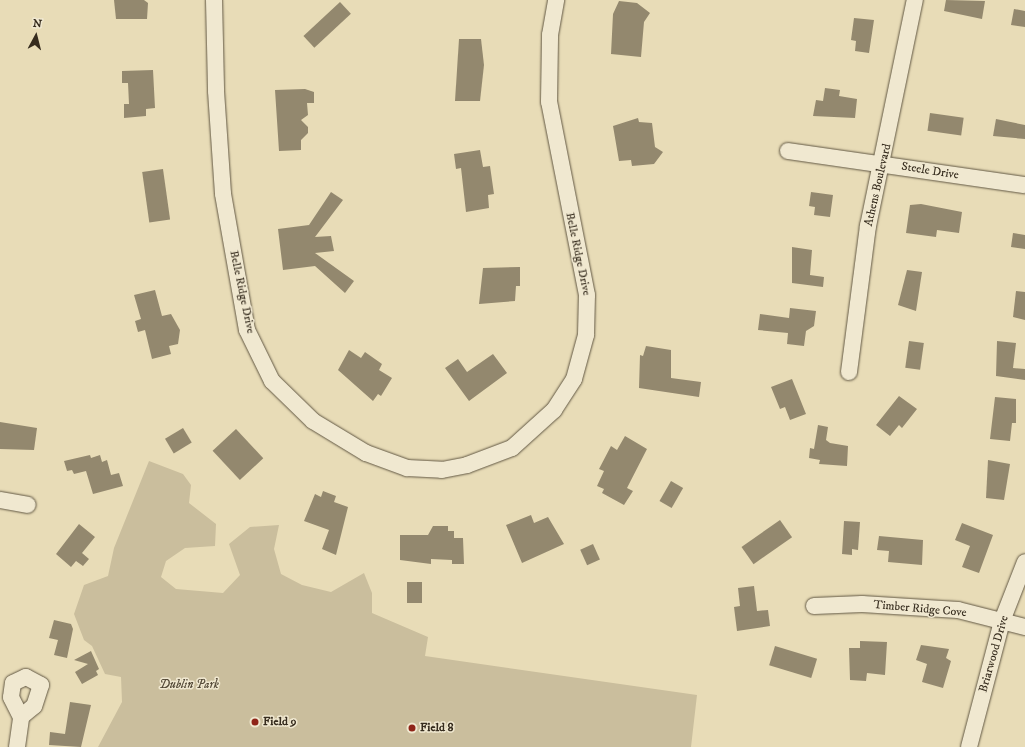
<!DOCTYPE html>
<style>
body{margin:0}
#map{position:relative;width:1025px;height:747px;overflow:hidden;background:#e8dcb7;font-family:"IM FELL DW Pica",serif}
div>[style]{position:absolute}
.green>*{inset:0;background:#cabe9d}
.building>*{inset:0;background:#93886e;transform-origin:0 0}
.roads{filter:drop-shadow(0 0 1px #625844) drop-shadow(0 0 1px #625844)}
.minor>*{height:16px;margin:-8px;padding:0 8px;transform-origin:8px;border-radius:8px;background:#f0e8d0}
.dots>*{width:11px;height:11px;translate:-50% -50%;box-sizing:border-box;border:2px solid #f0e8d0;border-radius:50%}
span{translate:-50% -50%;white-space:nowrap;text-align:center;line-height:1.15;-webkit-text-stroke:3px #f0e8d0;paint-order:stroke}
.street-label{font-size:12px;color:#362c1e}
.park-label{font-size:12px;color:#544937;font-style:italic}
.poi-label{font-size:12px;color:#362c1e;font-weight:700}
.left{translate:0 -50%;text-align:left}
.north{position:absolute;left:16px;top:16px;width:40px;height:40px;-webkit-text-stroke:3px #f0e8d0;paint-order:stroke;rotate:7deg;font-size:11px;font-weight:700;line-height:16px;text-align:center;color:#362c1e}
.north::after{content:'';display:block;margin:auto;width:14px;height:18px;background:#362c1e;clip-path:polygon(50% 0,100% 100%,50% 72%,0 100%)}
</style>
<div id="map">
<div class="green">
<i style="clip-path:polygon(149px 461px,183px 474px,191px 485px,189px 503px,216px 524px,215px 546px,185px 548px,166px 561px,161px 577px,176px 589px,223px 593px,240px 575px,229px 544px,250px 527px,279px 525px,274px 549px,281px 574px,302px 585px,331px 592px,364px 573px,372px 593px,372px 613px,428px 637px,425px 656px,697px 695px,691px 747px,98px 747px,122px 702px,121px 677px,105px 674px,92px 646px,84px 640px,74px 614px,84px 585px,108px 576px,114px 548px)"></i>
</div>
<div class="building">
<i style="clip-path:polygon(114px 0,144px 0,148px 3px,147px 19px,116px 19px)"></i>
<i style="clip-path:polygon(946px 0,985px 1px,982px 19px,944px 11px)"></i>
<i style="clip-path:polygon(619px 1px,637px 3px,650px 13px,644px 22px,641px 57px,611px 54px,613px 14px)"></i>
<i style="left:340px;top:2px;width:16px;height:50px;rotate:47deg"></i>
<i style="clip-path:polygon(1014px 9px,1025px 11px,1025px 27px,1011px 25px)"></i>
<i style="clip-path:polygon(854px 18px,874px 20px,869px 53px,855px 51px,856px 41px,851px 40px)"></i>
<i style="clip-path:polygon(459px 39px,481px 39px,484px 65px,480px 101px,455px 101px)"></i>
<i style="clip-path:polygon(153px 70px,155px 108px,146px 109px,146px 116px,124px 118px,124px 104px,129px 104px,128px 83px,122px 83px,122px 71px)"></i>
<i style="clip-path:polygon(825px 88px,840px 90px,839px 96px,857px 99px,855px 118px,813px 116px,816px 100px,823px 101px)"></i>
<i style="clip-path:polygon(305px 89px,314px 92px,314px 103px,307px 103px,308px 115px,301px 120px,308px 127px,308px 133px,301px 140px,301px 150px,279px 151px,275px 90px)"></i>
<i style="left:930px;top:113px;width:34px;height:18px;rotate:8deg"></i>
<i style="clip-path:polygon(638px 118px,639px 122px,652px 123px,655px 147px,663px 152px,654px 164px,632px 166px,631px 160px,619px 161px,613px 126px)"></i>
<i style="clip-path:polygon(996px 119px,1025px 125px,1025px 139px,993px 136px)"></i>
<i style="clip-path:polygon(480px 150px,483px 167px,490px 166px,494px 194px,488px 195px,489px 208px,466px 212px,461px 168px,456px 169px,454px 154px)"></i>
<i style="left:163px;top:169px;width:51px;height:21px;rotate:82deg"></i>
<i style="clip-path:polygon(331px 192px,343px 200px,315px 237px,331px 236px,334px 251px,315px 253px,354px 281px,345px 293px,315px 266px,283px 270px,278px 229px,309px 225px)"></i>
<i style="clip-path:polygon(811px 192px,833px 195px,830px 217px,814px 215px,815px 207px,809px 206px)"></i>
<i style="clip-path:polygon(921px 204px,962px 212px,959px 233px,937px 230px,936px 237px,906px 233px,910px 205px)"></i>
<i style="clip-path:polygon(1013px 233px,1025px 235px,1025px 249px,1011px 247px)"></i>
<i style="clip-path:polygon(792px 247px,812px 250px,810px 275px,824px 277px,823px 287px,792px 283px)"></i>
<i style="clip-path:polygon(520px 267px,520px 286px,516px 286px,515px 301px,479px 304px,483px 268px)"></i>
<i style="clip-path:polygon(907px 270px,922px 272px,916px 311px,898px 305px)"></i>
<i style="clip-path:polygon(155px 290px,162px 316px,171px 314px,180px 330px,178px 344px,169px 346px,171px 354px,152px 359px,145px 330px,138px 332px,135px 321px,141px 319px,134px 295px)"></i>
<i style="clip-path:polygon(1016px 291px,1025px 292px,1025px 320px,1013px 317px)"></i>
<i style="clip-path:polygon(790px 308px,816px 311px,814px 326px,806px 331px,804px 346px,787px 344px,788px 333px,758px 330px,760px 314px,789px 318px)"></i>
<i style="left:909px;top:341px;width:15px;height:27px;rotate:8deg"></i>
<i style="clip-path:polygon(997px 341px,1016px 343px,1013px 368px,1025px 369px,1025px 380px,996px 376px)"></i>
<i style="clip-path:polygon(646px 346px,671px 350px,671px 378px,701px 382px,699px 397px,639px 388px,640px 355px,643px 356px)"></i>
<i style="clip-path:polygon(349px 350px,361px 358px,365px 352px,382px 364px,379px 370px,392px 378px,381px 396px,378px 394px,373px 401px,338px 370px)"></i>
<i style="clip-path:polygon(493px 354px,507px 373px,469px 401px,445px 368px,458px 359px,467px 372px)"></i>
<i style="clip-path:polygon(792px 379px,806px 414px,790px 420px,785px 407px,780px 409px,771px 387px)"></i>
<i style="clip-path:polygon(899px 396px,917px 409px,902px 428px,899px 425px,890px 436px,876px 425px)"></i>
<i style="clip-path:polygon(995px 397px,1016px 399px,1016px 423px,1012px 423px,1010px 441px,990px 439px)"></i>
<i style="clip-path:polygon(0 422px,37px 428px,34px 450px,0 449px)"></i>
<i style="clip-path:polygon(818px 425px,828px 427px,826px 440px,830px 443px,848px 446px,847px 466px,819px 464px,820px 460px,809px 458px,810px 448px,814px 449px)"></i>
<i style="left:183px;top:428px;width:17px;height:21px;rotate:59deg"></i>
<i style="left:236px;top:429px;width:40px;height:32px;rotate:47deg"></i>
<i style="clip-path:polygon(625px 436px,647px 449px,627px 488px,633px 491px,624px 505px,602px 493px,604px 489px,597px 486px,604px 471px,599px 469px,611px 446px,617px 450px)"></i>
<i style="clip-path:polygon(90px 455px,91px 458px,100px 455px,102px 462px,107px 460px,111px 475px,119px 473px,123px 486px,93px 494px,86px 471px,74px 474px,72px 470px,67px 471px,64px 461px)"></i>
<i style="clip-path:polygon(988px 460px,1010px 464px,1004px 500px,986px 498px)"></i>
<i style="left:671px;top:481px;width:14px;height:23px;rotate:30deg"></i>
<i style="clip-path:polygon(323px 491px,336px 496px,334px 502px,348px 507px,336px 555px,322px 549px,329px 530px,304px 521px,315px 494px,321px 497px)"></i>
<i style="clip-path:polygon(531px 515px,534px 523px,548px 517px,564px 544px,522px 563px,506px 525px)"></i>
<i style="left:780px;top:520px;width:21px;height:47px;rotate:55deg"></i>
<i style="clip-path:polygon(844px 521px,860px 522px,858px 550px,852px 549px,852px 555px,842px 554px)"></i>
<i style="clip-path:polygon(962px 523px,993px 535px,979px 573px,962px 567px,970px 546px,955px 540px)"></i>
<i style="clip-path:polygon(79px 524px,95px 537px,82px 553px,89px 559px,83px 566px,76px 561px,71px 567px,56px 554px)"></i>
<i style="clip-path:polygon(433px 526px,448px 526px,448px 531px,454px 531px,454px 538px,463px 538px,464px 564px,452px 564px,452px 560px,431px 559px,431px 564px,400px 560px,400px 535px,428px 535px)"></i>
<i style="clip-path:polygon(879px 536px,923px 540px,922px 565px,888px 562px,889px 551px,877px 550px)"></i>
<i style="left:593px;top:544px;width:17px;height:14px;rotate:66deg"></i>
<i style="left:407px;top:582px;width:15px;height:21px"></i>
<i style="clip-path:polygon(754px 586px,757px 611px,768px 610px,770px 626px,737px 631px,734px 607px,740px 606px,738px 588px)"></i>
<i style="clip-path:polygon(54px 620px,71px 624px,73px 629px,67px 658px,54px 655px,58px 640px,49px 638px)"></i>
<i style="clip-path:polygon(860px 641px,887px 642px,885px 675px,867px 673px,866px 681px,850px 680px,849px 648px,860px 648px)"></i>
<i style="clip-path:polygon(921px 645px,949px 649px,946px 658px,951px 661px,943px 688px,922px 682px,927px 664px,916px 660px)"></i>
<i style="left:775px;top:646px;width:44px;height:20px;rotate:17deg"></i>
<i style="clip-path:polygon(91px 651px,99px 669px,96px 671px,98px 675px,82px 684px,75px 672px,88px 664px,74px 660px)"></i>
<i style="clip-path:polygon(70px 702px,91px 705px,81px 747px,49px 745px,50px 732px,65px 734px)"></i>
</div>
<div class="roads">
<div class="minor">
<i style="left:214px;top:0;width:91px;rotate:88.7deg"></i>
<i style="left:216px;top:91px;width:103px;rotate:86.1deg"></i>
<i style="left:223px;top:194px;width:138px;rotate:80deg"></i>
<i style="left:247px;top:330px;width:57px;rotate:63.9deg"></i>
<i style="left:272px;top:381px;width:57px;rotate:44.3deg"></i>
<i style="left:313px;top:421px;width:62px;rotate:31.1deg"></i>
<i style="left:366px;top:453px;width:44px;rotate:20.1deg"></i>
<i style="left:407px;top:468px;width:35px;rotate:3deg"></i>
<i style="left:442px;top:470px;width:25px;rotate:-11deg"></i>
<i style="left:467px;top:465px;width:48px;rotate:-20.7deg"></i>
<i style="left:512px;top:448px;width:57px;rotate:-42.1deg"></i>
<i style="left:554px;top:410px;width:37px;rotate:-57deg"></i>
<i style="left:574px;top:379px;width:46px;rotate:-74.7deg"></i>
<i style="left:586px;top:335px;width:40px;rotate:-88.6deg"></i>
<i style="left:587px;top:295px;width:197px;rotate:-101.1deg"></i>
<i style="left:549px;top:102px;width:67px;rotate:-89.1deg"></i>
<i style="left:550px;top:35px;width:36px;rotate:-80deg"></i>
<i style="left:788px;top:151px;width:239px;rotate:8.2deg"></i>
<i style="left:849px;top:372px;width:147px;rotate:-82.6deg"></i>
<i style="left:868px;top:226px;width:231px;rotate:-78.3deg"></i>
<i style="left:0;top:500px;width:28px;rotate:10deg"></i>
<i style="left:814px;top:606px;width:48px;rotate:-2.4deg"></i>
<i style="left:862px;top:604px;width:96px;rotate:3.6deg"></i>
<i style="left:958px;top:610px;width:69px;rotate:14.2deg"></i>
<i style="left:26px;top:677px;width:17px;rotate:28deg"></i>
<i style="left:41px;top:685px;width:22px;rotate:108deg"></i>
<i style="left:34px;top:706px;width:17px;rotate:140deg"></i>
<i style="left:21px;top:717px;width:22px;rotate:-117deg"></i>
<i style="left:11px;top:697px;width:14px;rotate:-82deg"></i>
<i style="left:13px;top:683px;width:14px;rotate:-25deg"></i>
<i style="left:17px;top:747px;width:30px;rotate:-82deg"></i>
<i style="left:969px;top:747px;width:130px;rotate:-75.3deg"></i>
<i style="left:1002px;top:621px;width:63px;rotate:-68.7deg"></i>
</div>
</div>
<div class="dots">
<i style="left:255px;top:722px;background:#8f2418"></i>
<i style="left:412px;top:728px;background:#8f2418"></i>
</div>
<div class="street-label">
<span style="left:930px;top:171px;rotate:9deg">Steele Drive</span>
<span style="left:878px;top:185px;rotate:-77deg">Athens Boulevard</span>
<span style="left:578px;top:254px;rotate:78deg">Belle Ridge Drive</span>
<span style="left:242px;top:292px;rotate:78deg">Belle Ridge Drive</span>
<span style="left:920px;top:609px;rotate:5deg">Timber Ridge Cove</span>
<span style="left:994px;top:654px;rotate:-74deg">Briarwood Drive</span>
</div>
<div class="park-label">
<span style="left:189px;top:685px">Dublin Park</span>
</div>
<div class="poi-label">
<span class="left" style="left:263px;top:722px">Field 9</span>
<span class="left" style="left:420px;top:728px">Field 8</span>
</div>
<div class="north">N</div>
</div>
